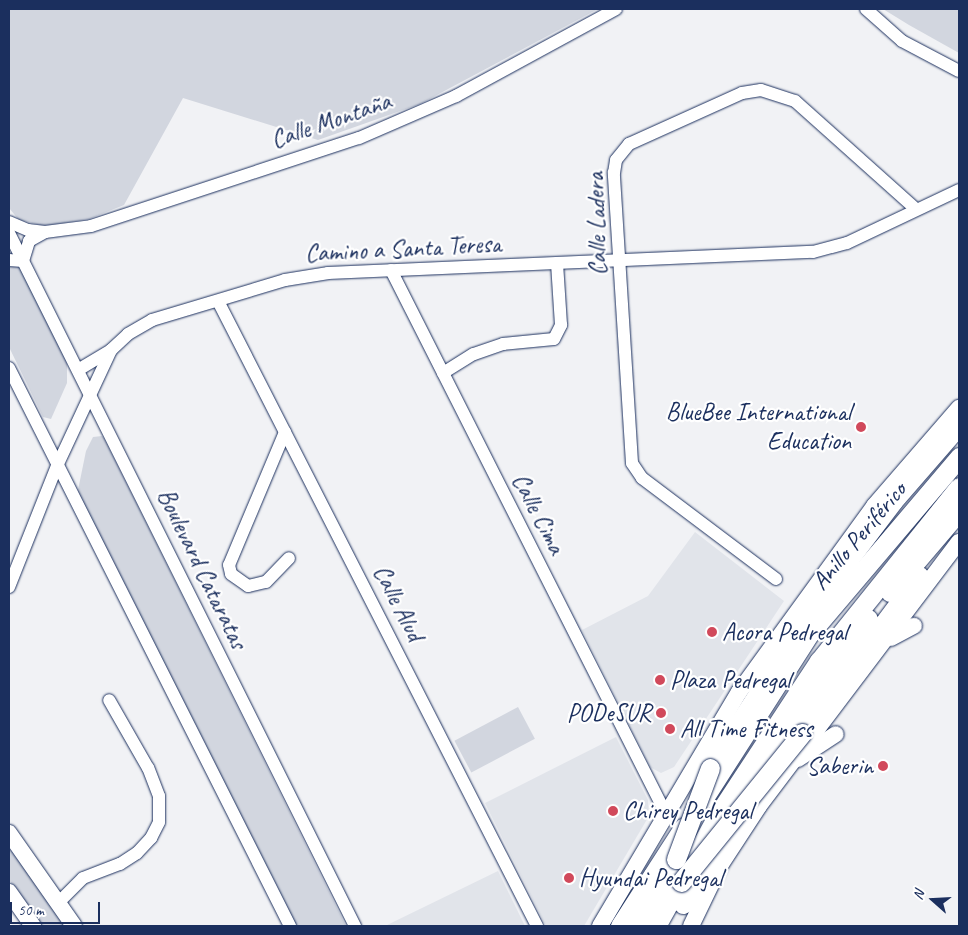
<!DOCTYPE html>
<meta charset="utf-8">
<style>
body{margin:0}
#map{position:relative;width:968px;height:935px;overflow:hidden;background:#f1f2f5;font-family:Caveat,sans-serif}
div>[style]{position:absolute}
.built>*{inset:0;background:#e1e4ea}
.green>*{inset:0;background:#d2d6df;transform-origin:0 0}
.roads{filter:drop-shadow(0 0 1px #1b2f5e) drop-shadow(0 0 1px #1b2f5e)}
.minor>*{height:12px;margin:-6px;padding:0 6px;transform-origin:6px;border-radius:6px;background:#fff}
.major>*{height:16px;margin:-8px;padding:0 8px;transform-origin:8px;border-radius:8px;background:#fff}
.highway>*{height:19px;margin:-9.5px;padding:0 9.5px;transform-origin:9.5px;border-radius:9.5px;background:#fff}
.bridges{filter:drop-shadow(0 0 1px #1b2f5e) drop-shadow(0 0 1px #1b2f5e)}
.highway-bridge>*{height:19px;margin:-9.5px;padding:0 9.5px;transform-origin:9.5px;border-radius:9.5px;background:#fff}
.dots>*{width:14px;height:14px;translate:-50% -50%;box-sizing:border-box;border:2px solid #fff;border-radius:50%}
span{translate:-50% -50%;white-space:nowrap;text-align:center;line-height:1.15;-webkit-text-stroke:4.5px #fff;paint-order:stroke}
.street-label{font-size:25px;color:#1b2f5e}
.poi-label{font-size:25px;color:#1b2f5e}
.right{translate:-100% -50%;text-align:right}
.left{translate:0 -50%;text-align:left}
.frame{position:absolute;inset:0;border:10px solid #1b2f5e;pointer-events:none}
.north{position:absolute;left:908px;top:875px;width:50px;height:50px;-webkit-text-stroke:4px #fff;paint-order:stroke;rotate:289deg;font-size:14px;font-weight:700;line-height:20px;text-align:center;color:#1b2f5e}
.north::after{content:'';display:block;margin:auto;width:18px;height:22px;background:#1b2f5e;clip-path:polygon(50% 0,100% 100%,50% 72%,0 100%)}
.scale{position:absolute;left:10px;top:902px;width:90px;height:22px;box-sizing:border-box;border:2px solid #1b2f5e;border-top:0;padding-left:6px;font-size:15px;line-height:18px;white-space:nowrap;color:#1b2f5e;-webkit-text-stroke:4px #fff;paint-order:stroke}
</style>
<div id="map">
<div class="built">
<i style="clip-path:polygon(695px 532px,784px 601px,674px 767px,661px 773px,650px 767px,582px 630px,648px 596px)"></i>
<i style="clip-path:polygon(616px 737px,648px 800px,649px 816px,584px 926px,546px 926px,485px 803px)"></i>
<i style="clip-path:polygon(498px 871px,525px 926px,385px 926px)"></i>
</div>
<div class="green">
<i style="clip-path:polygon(9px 9px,598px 9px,420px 104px,318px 140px,183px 98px,124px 205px,89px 219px,45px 226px,19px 220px,9px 208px)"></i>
<i style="clip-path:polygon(883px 9px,959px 9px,959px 53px,909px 25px)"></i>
<i style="clip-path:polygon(9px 264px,17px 264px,21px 269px,67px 362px,67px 383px,51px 419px,43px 417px,9px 347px)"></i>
<i style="clip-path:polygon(102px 436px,104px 438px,346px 926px,295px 926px,77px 495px,86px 451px,93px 437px)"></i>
<i style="left:518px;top:707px;width:36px;height:72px;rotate:62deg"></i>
<i style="clip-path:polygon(9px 845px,66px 926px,42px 926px,9px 880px)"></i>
</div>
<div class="roads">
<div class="minor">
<i style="left:866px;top:9px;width:48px;rotate:41.6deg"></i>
<i style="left:902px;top:41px;width:64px;rotate:27.8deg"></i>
<i style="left:9px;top:222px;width:21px;rotate:23deg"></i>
<i style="left:28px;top:230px;width:17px;rotate:7deg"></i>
<i style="left:45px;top:232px;width:46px;rotate:-7.4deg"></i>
<i style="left:91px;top:226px;width:282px;rotate:-18.2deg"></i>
<i style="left:359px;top:138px;width:106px;rotate:-23.4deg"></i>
<i style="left:456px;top:96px;width:182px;rotate:-28.5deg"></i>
<i style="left:9px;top:233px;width:775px;rotate:63.47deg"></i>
<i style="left:9px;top:260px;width:14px;rotate:4deg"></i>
<i style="left:23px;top:261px;width:21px;rotate:-73deg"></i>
<i style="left:29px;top:241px;width:18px;rotate:-29deg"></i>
<i style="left:391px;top:270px;width:610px;rotate:63.18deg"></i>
<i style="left:218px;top:301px;width:702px;rotate:62.96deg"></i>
<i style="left:9px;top:368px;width:625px;rotate:63.27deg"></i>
<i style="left:78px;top:370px;width:39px;rotate:-31deg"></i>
<i style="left:443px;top:373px;width:36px;rotate:-32deg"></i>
<i style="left:474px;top:354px;width:31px;rotate:-19deg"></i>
<i style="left:503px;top:344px;width:51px;rotate:-5.6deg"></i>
<i style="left:554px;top:339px;width:16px;rotate:-63deg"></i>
<i style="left:561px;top:325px;width:62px;rotate:-93.7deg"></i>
<i style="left:285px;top:432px;width:144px;rotate:112.8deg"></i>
<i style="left:229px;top:565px;width:9px;rotate:77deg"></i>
<i style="left:231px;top:574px;width:21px;rotate:35deg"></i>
<i style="left:248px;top:586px;width:18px;rotate:-13deg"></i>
<i style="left:266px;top:582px;width:33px;rotate:-46deg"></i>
<i style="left:776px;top:579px;width:168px;rotate:-143deg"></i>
<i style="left:642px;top:478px;width:18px;rotate:-124deg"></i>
<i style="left:632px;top:463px;width:291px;rotate:-93.6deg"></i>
<i style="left:614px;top:173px;width:13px;rotate:-81deg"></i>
<i style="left:616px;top:160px;width:21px;rotate:-51deg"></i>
<i style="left:629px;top:144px;width:124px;rotate:-24.3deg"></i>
<i style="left:742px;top:93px;width:19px;rotate:-9deg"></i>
<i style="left:761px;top:90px;width:36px;rotate:18deg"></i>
<i style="left:795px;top:101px;width:162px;rotate:41.8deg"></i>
<i style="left:9px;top:587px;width:130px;rotate:-68.4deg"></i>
<i style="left:57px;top:466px;width:128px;rotate:-65deg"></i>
<i style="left:111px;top:350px;width:23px;rotate:-43deg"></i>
<i style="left:128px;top:334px;width:28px;rotate:-30deg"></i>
<i style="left:152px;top:320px;width:139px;rotate:-16.7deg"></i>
<i style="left:285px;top:280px;width:44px;rotate:-9.2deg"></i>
<i style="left:328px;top:273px;width:485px;rotate:-2.5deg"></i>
<i style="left:813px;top:252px;width:35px;rotate:-15deg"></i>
<i style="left:847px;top:243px;width:124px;rotate:-25.3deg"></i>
<i style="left:58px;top:903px;width:35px;rotate:-45deg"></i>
<i style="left:83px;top:878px;width:40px;rotate:-21deg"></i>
<i style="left:120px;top:864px;width:20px;rotate:-33deg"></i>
<i style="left:137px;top:853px;width:21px;rotate:-47deg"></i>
<i style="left:151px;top:838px;width:18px;rotate:-63deg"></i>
<i style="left:159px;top:822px;width:26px;rotate:-90deg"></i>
<i style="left:159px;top:796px;width:30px;rotate:-111deg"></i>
<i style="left:148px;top:768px;width:78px;rotate:-119.8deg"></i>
</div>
<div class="major">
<i style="left:891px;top:638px;width:26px;rotate:-28deg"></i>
<i style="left:798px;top:759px;width:45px;rotate:-33.3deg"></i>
<i style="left:9px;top:833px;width:113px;rotate:55deg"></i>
<i style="left:9px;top:892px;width:42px;rotate:54.8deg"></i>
<i style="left:600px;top:926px;width:272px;rotate:-59.3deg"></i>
<i style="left:739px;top:692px;width:230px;rotate:-54deg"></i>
<i style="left:874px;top:506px;width:130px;rotate:-49.1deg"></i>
<i style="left:691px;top:926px;width:69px;rotate:-64.2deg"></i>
<i style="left:721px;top:864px;width:69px;rotate:-56.8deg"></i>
<i style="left:759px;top:806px;width:331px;rotate:-52.9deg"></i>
</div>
<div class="highway">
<i style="left:890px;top:592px;width:106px;rotate:-49.6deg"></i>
<i style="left:802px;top:733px;width:196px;rotate:-53.3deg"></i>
<i style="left:717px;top:757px;width:192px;rotate:-57.1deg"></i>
<i style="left:821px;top:596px;width:119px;rotate:-52.8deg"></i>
<i style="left:893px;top:501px;width:101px;rotate:-49deg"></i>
<i style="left:762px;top:773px;width:63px;rotate:-58.6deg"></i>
<i style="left:795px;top:719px;width:124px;rotate:-53.9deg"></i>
<i style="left:702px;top:801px;width:200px;rotate:-57.3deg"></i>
<i style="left:810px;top:633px;width:231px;rotate:-49.7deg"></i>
<i style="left:683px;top:904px;width:68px;rotate:-58.9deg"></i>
<i style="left:620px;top:926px;width:117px;rotate:-57.3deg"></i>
<i style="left:637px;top:926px;width:64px;rotate:-59.8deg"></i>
<i style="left:656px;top:926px;width:129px;rotate:-60.9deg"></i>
<i style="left:719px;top:813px;width:182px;rotate:-56.7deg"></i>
<i style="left:819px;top:661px;width:223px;rotate:-51.2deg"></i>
</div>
</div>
<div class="bridges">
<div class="highway-bridge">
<i style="left:676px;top:859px;width:97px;rotate:-69.5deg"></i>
<i style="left:681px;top:882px;width:192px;rotate:-50.9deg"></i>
</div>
</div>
<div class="dots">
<i style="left:861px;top:427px;background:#d1495b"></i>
<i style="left:712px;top:632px;background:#d1495b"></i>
<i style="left:660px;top:680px;background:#d1495b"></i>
<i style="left:661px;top:713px;background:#d1495b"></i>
<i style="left:670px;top:729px;background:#d1495b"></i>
<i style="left:883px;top:766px;background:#d1495b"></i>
<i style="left:613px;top:811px;background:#d1495b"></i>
<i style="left:569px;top:878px;background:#d1495b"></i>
</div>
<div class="street-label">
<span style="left:331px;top:121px;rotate:-19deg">Calle Montaña</span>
<span style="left:597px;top:224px;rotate:-92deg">Calle Ladera</span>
<span style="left:403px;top:249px;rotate:-3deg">Camino a Santa Teresa</span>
<span style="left:538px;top:514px;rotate:63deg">Calle Cima</span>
<span style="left:859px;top:536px;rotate:-50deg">Anillo Periférico</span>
<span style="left:202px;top:569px;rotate:64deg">Boulevard Cataratas</span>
<span style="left:398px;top:603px;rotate:63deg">Calle Alud</span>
</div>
<div class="poi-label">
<span class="right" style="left:851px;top:427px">BlueBee International<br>Education</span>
<span class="left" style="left:722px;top:632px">Acora Pedregal</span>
<span class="left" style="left:670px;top:680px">Plaza Pedregal</span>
<span class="right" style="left:651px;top:713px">PODeSUR</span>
<span class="left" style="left:680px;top:729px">All Time Fitness</span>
<span class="right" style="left:873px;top:766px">Saberin</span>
<span class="left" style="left:623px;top:811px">Chirey Pedregal</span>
<span class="left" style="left:579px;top:878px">Hyundai Pedregal</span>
</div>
<div class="frame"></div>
<div class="north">N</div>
<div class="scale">50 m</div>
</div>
